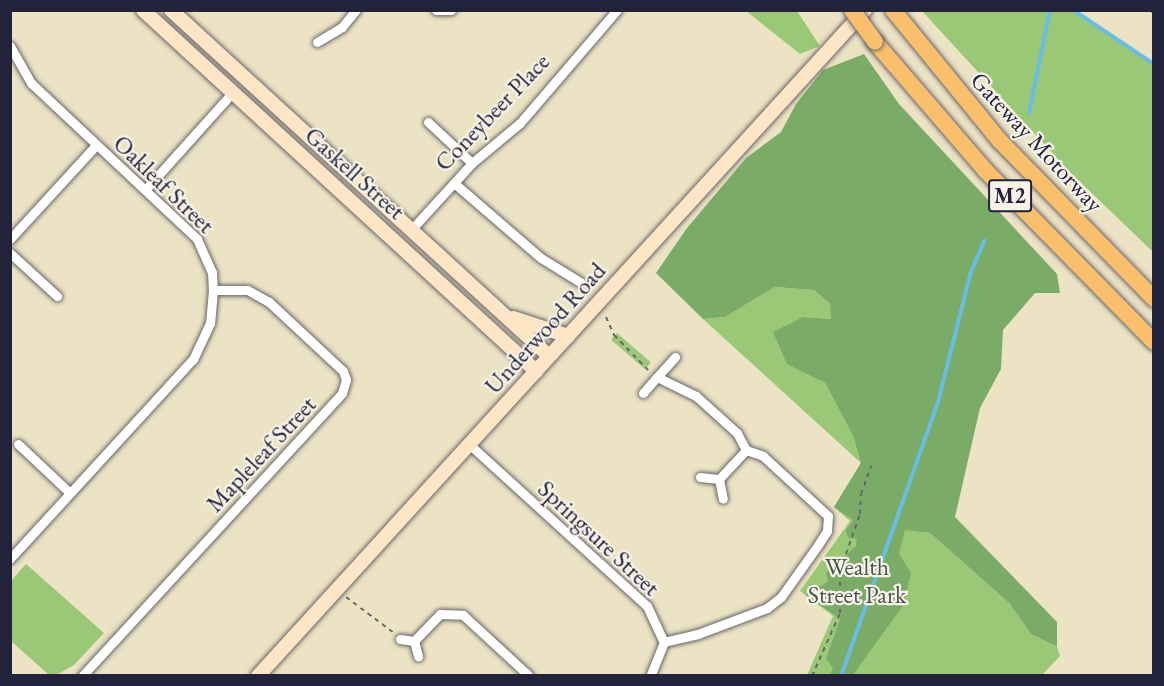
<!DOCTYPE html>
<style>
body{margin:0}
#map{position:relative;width:1164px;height:686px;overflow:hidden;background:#ece3c4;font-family:"EB Garamond",serif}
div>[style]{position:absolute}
.green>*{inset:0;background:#9ac876;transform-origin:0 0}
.forest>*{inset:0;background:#7bac67}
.stream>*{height:4px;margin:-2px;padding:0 2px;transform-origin:2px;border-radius:2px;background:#69bde5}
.path>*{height:2px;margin-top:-1px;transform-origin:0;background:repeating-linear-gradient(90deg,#69666b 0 4.5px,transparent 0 9px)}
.roads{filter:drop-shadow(0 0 2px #69666b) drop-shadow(0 0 2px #69666b)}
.street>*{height:9px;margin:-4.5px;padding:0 4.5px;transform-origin:4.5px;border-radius:4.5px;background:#fff}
.secondary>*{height:14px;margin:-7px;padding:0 7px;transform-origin:7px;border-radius:7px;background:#fde5c5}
.highway>*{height:16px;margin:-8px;padding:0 8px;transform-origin:8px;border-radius:8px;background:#f9bf6d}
.bridges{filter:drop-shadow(0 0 2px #69666b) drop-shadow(0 0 2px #69666b)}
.highway-bridge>*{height:16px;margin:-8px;padding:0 8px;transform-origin:8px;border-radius:8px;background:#f9bf6d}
span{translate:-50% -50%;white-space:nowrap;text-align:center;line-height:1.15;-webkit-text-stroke:4.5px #f7f3e8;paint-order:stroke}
.shield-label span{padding:2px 4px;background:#f7f3e8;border:2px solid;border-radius:4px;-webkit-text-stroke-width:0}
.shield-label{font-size:22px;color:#22223b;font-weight:700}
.street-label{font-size:24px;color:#22223b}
.park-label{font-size:24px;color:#46544d}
.frame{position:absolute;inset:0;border:12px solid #22223b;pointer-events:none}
</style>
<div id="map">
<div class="green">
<i style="clip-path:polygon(746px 11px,797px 11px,820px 46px,800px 54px)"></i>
<i style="clip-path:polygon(922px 11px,1073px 11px,1153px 64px,1153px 252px,1070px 172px)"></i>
<i style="clip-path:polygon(775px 287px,814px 290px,830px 304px,832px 319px,803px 317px,787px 363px,825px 383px,853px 436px,861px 463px,922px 532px,930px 533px,1009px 603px,1031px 634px,1057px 647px,1060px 656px,1042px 675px,807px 675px,833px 616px,800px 591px,850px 521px,834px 507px,861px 463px,703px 319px,725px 317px)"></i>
<i style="left:617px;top:333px;width:45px;height:9px;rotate:41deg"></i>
<i style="clip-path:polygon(26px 564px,104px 633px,74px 665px,56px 675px,49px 675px,11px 641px,11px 581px)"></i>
</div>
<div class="forest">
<i style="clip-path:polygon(864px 54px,899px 104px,1057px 274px,1060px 293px,1035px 293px,1003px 330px,1001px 369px,980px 408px,955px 517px,1057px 622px,1057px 647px,1031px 634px,1009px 603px,930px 533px,905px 530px,899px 554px,911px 573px,904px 604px,853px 675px,830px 675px,833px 668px,826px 659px,840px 619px,806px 595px,810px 584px,822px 586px,828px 581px,826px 573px,856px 546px,857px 539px,848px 538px,846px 530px,853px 520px,834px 507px,861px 463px,853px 436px,825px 383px,787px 364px,773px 332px,803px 317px,831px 319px,830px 304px,814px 290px,775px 287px,725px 317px,703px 319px,656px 273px,687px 228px,746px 158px,781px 132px,796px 104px,823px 70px)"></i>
</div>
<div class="stream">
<i style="left:1073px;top:10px;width:97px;rotate:33.7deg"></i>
<i style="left:1029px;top:113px;width:105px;rotate:-78.5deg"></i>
<i style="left:841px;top:676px;width:291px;rotate:-70.5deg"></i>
<i style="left:938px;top:402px;width:134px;rotate:-75.8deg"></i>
<i style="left:971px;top:272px;width:34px;rotate:-67deg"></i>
</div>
<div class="path">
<i style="left:1149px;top:10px;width:6px;rotate:31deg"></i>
<i style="left:606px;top:317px;width:20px;rotate:66deg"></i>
<i style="left:614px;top:335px;width:49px;rotate:45.8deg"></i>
<i style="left:346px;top:597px;width:60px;rotate:36.9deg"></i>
<i style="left:812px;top:676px;width:69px;rotate:-66deg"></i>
<i style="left:840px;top:613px;width:42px;rotate:-90deg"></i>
<i style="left:840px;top:571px;width:60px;rotate:-70.7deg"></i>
<i style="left:860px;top:514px;width:20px;rotate:-87deg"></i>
<i style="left:861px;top:494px;width:30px;rotate:-70deg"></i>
</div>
<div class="roads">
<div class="street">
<i style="left:436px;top:10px;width:15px"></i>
<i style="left:317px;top:42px;width:29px;rotate:-31deg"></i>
<i style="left:342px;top:27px;width:22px;rotate:-51deg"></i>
<i style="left:10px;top:46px;width:43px;rotate:60.4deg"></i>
<i style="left:31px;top:83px;width:228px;rotate:43.2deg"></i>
<i style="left:197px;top:239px;width:36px;rotate:66deg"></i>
<i style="left:212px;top:272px;width:18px;rotate:87deg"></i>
<i style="left:213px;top:290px;width:33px;rotate:95deg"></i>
<i style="left:210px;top:323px;width:40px;rotate:115deg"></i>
<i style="left:193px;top:359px;width:271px;rotate:132.5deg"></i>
<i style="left:428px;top:122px;width:60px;rotate:43deg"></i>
<i style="left:454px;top:183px;width:115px;rotate:40.8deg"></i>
<i style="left:541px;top:258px;width:46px;rotate:31.6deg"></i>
<i style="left:145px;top:190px;width:132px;rotate:-48.1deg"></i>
<i style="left:410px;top:231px;width:92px;rotate:-47.6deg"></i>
<i style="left:472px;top:163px;width:62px;rotate:-39.8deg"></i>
<i style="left:520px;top:123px;width:149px;rotate:-49.4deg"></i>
<i style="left:10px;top:239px;width:127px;rotate:-47.5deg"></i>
<i style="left:10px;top:253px;width:64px;rotate:42.5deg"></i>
<i style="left:657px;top:377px;width:27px;rotate:-48deg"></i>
<i style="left:643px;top:393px;width:21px;rotate:-49deg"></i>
<i style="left:657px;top:377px;width:43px;rotate:26deg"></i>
<i style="left:696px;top:396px;width:55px;rotate:42.1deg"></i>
<i style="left:737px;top:433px;width:19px;rotate:62deg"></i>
<i style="left:746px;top:450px;width:18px;rotate:19deg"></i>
<i style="left:763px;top:456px;width:88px;rotate:42.7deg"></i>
<i style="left:828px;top:516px;width:15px;rotate:94deg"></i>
<i style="left:827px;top:531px;width:17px;rotate:123deg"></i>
<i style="left:818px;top:545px;width:64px;rotate:125.4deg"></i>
<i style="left:781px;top:597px;width:18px;rotate:142deg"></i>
<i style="left:767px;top:608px;width:74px;rotate:159.4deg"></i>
<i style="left:698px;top:634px;width:35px;rotate:167deg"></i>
<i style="left:18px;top:444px;width:71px;rotate:43.3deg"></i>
<i style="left:470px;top:445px;width:239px;rotate:42.3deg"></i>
<i style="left:647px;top:606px;width:40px;rotate:65deg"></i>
<i style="left:664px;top:642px;width:37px;rotate:112deg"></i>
<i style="left:700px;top:477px;width:19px;rotate:6deg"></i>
<i style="left:719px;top:479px;width:40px;rotate:-47deg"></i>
<i style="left:719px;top:479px;width:20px;rotate:79deg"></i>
<i style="left:400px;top:639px;width:14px;rotate:8deg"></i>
<i style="left:414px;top:641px;width:16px;rotate:75deg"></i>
<i style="left:414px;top:641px;width:37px;rotate:-46deg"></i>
<i style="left:440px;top:614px;width:23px;rotate:2deg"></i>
<i style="left:463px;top:615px;width:90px;rotate:42.7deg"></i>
<i style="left:82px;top:676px;width:384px;rotate:-47.4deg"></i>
<i style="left:342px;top:393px;width:14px;rotate:-73deg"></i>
<i style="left:346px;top:380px;width:9px;rotate:-108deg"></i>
<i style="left:343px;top:371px;width:101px;rotate:-137deg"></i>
<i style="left:269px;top:302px;width:25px;rotate:-151deg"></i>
<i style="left:247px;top:290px;width:34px;rotate:180deg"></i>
</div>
<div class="secondary">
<i style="left:143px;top:10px;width:534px;rotate:42.57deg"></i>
<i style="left:171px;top:10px;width:512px;rotate:42.47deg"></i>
<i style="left:513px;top:318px;width:58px;rotate:18.1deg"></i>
<i style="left:258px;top:676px;width:901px;rotate:-47.65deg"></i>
</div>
<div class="highway">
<i style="left:893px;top:10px;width:169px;rotate:50.8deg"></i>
<i style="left:1000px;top:141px;width:221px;rotate:45.7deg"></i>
<i style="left:875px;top:42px;width:170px;rotate:49.3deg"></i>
<i style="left:986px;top:171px;width:240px;rotate:45.5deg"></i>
</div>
</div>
<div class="bridges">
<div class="highway-bridge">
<i style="left:852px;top:10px;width:39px;rotate:54deg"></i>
</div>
</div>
<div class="shield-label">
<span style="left:1010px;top:196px">M2</span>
</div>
<div class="street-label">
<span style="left:492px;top:112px;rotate:-46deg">Coneybeer Place</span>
<span style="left:1037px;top:142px;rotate:47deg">Gateway Motorway</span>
<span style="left:355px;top:173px;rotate:42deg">Gaskell Street</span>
<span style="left:164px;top:184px;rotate:44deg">Oakleaf Street</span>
<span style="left:545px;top:328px;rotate:-48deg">Underwood Road</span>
<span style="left:261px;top:454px;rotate:-47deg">Mapleleaf Street</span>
<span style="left:599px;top:538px;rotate:43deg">Springsure Street</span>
</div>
<div class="park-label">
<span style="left:857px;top:581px">Wealth<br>Street Park</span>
</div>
<div class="frame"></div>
</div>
